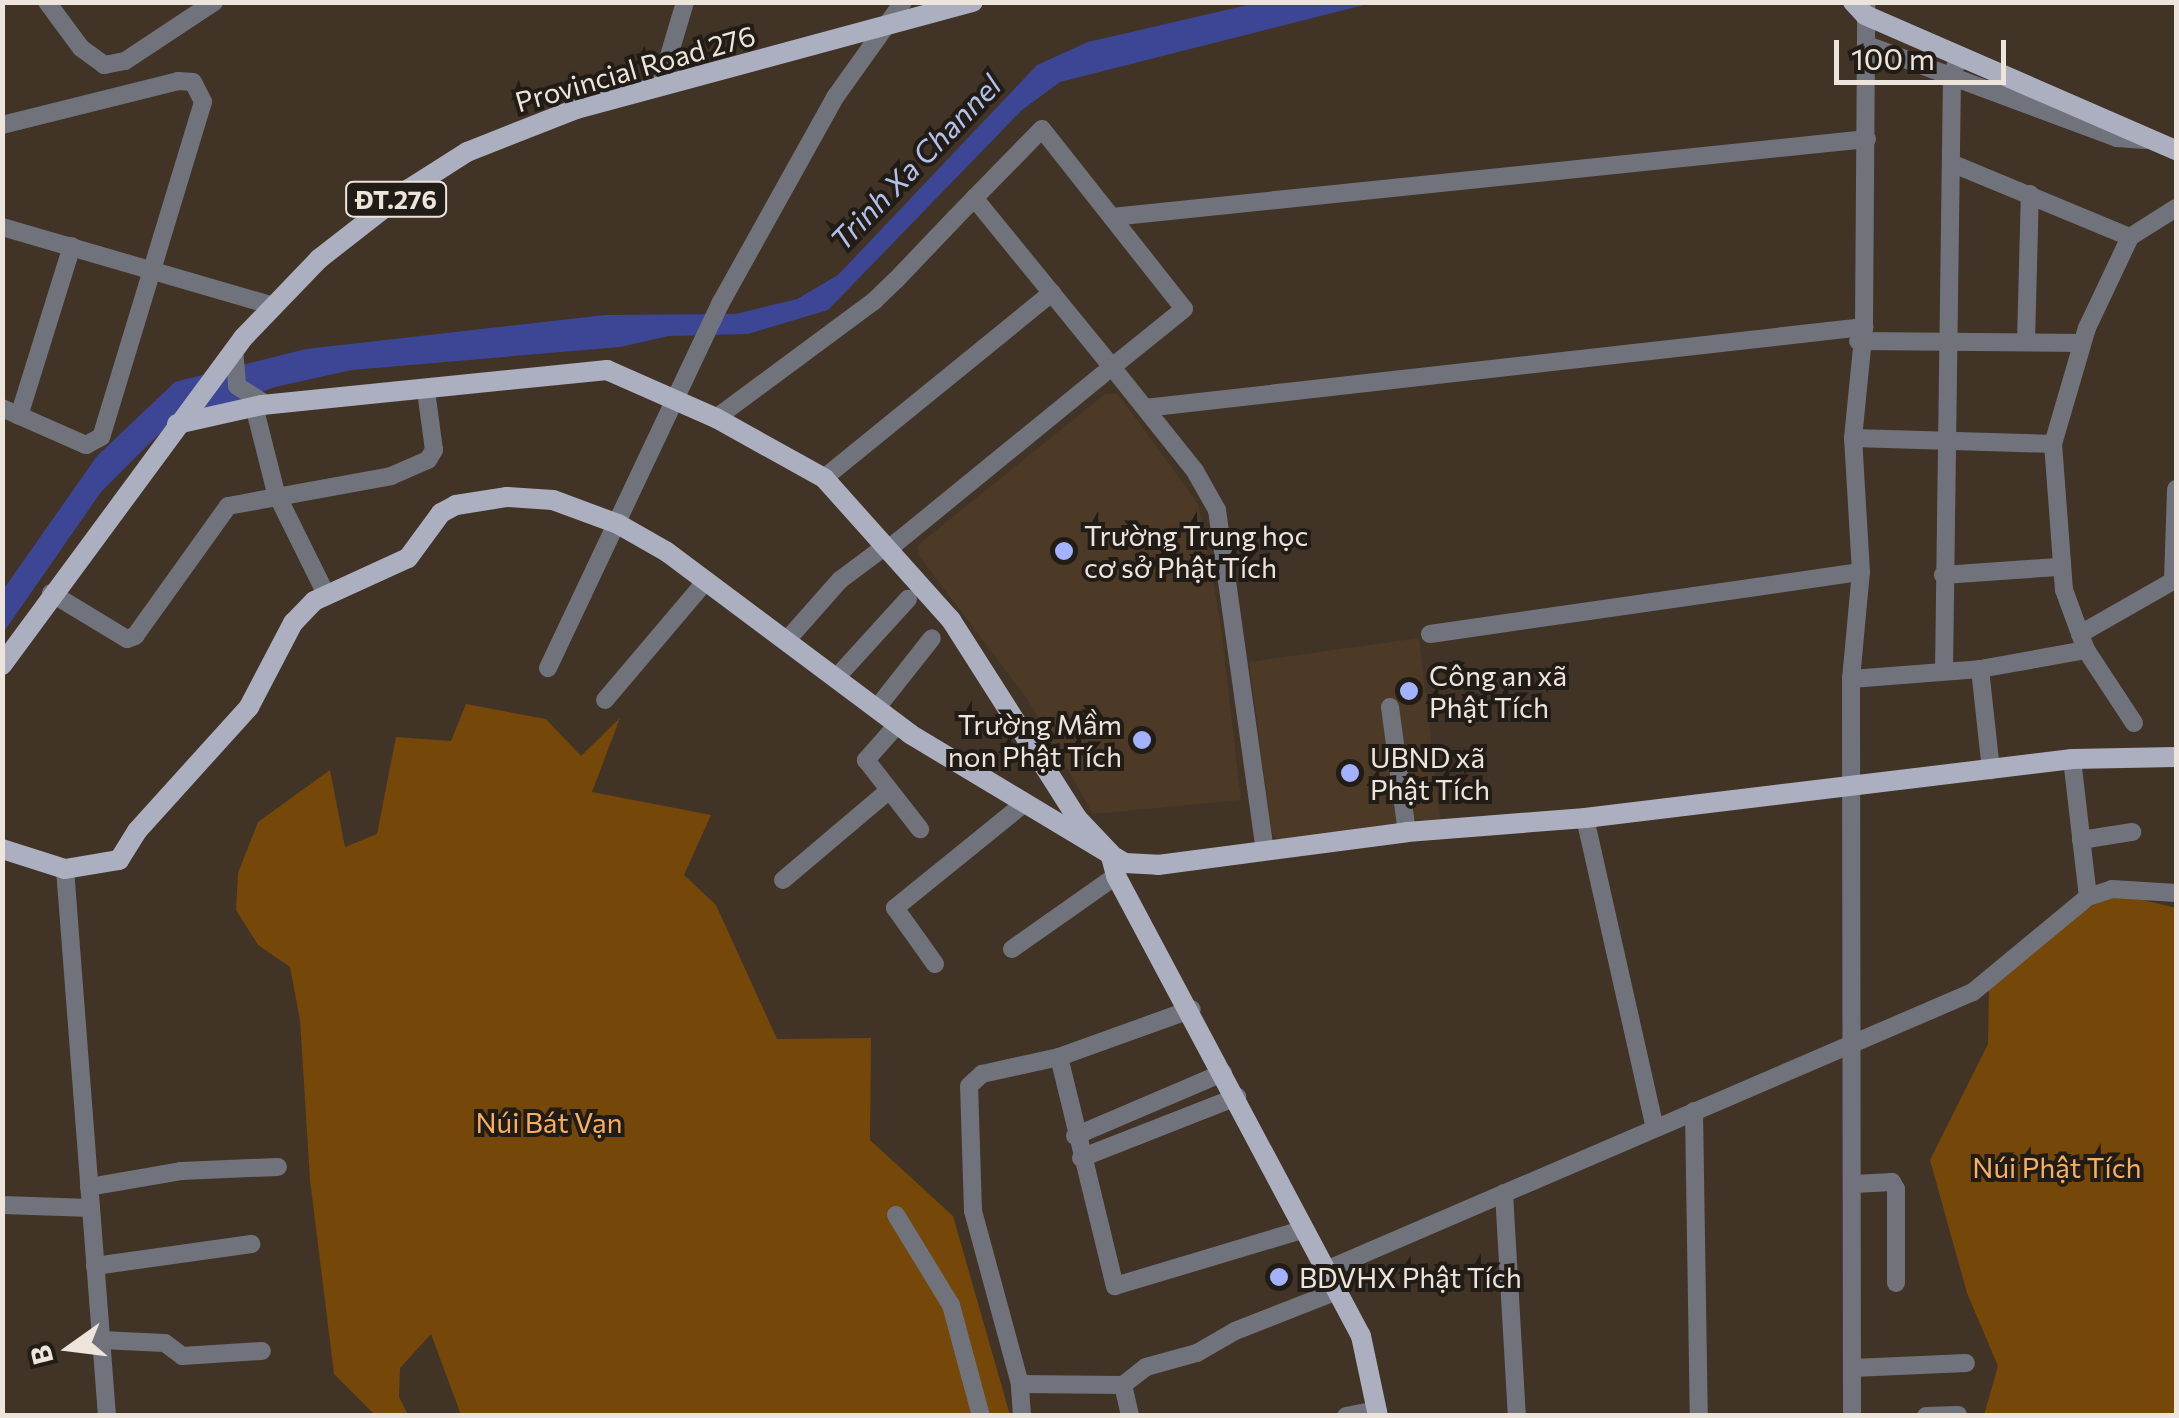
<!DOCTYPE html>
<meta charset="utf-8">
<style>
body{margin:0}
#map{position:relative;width:2179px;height:1418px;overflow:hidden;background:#413326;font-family:Commissioner,sans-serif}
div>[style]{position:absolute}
.built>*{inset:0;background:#4c3a27}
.green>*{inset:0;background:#754708}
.water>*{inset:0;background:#3d4595}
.minor>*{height:18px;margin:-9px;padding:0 9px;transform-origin:9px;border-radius:9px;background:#71737c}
.major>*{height:20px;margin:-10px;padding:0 10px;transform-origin:10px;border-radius:10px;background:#abafc0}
.dots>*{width:28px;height:28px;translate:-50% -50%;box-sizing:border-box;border:5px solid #221c16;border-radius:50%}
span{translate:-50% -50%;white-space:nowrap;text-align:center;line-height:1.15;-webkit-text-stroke:8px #221c16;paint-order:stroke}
.shield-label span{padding:2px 8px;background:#221c16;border:2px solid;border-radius:8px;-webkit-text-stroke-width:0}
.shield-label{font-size:25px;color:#ede4dc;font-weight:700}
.street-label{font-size:28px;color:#ede4dc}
.poi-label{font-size:28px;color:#ede4dc}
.left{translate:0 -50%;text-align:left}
.right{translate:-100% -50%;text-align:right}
.park-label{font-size:28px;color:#f7af60}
.water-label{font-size:30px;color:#b5bfeb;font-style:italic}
.frame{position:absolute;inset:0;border:5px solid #ede4dc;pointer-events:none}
.north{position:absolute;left:20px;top:1298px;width:100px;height:100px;-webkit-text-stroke:8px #221c16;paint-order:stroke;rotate:256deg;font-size:28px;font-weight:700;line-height:40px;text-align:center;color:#ede4dc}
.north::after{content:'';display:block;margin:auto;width:35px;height:45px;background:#ede4dc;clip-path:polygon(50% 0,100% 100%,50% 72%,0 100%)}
.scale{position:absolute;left:1834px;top:40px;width:172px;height:45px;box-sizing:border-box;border:5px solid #ede4dc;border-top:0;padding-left:12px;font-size:30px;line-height:35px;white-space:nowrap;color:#ede4dc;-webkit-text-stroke:8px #221c16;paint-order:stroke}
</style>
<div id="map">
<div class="built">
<i style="clip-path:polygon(1105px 394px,1118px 394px,1198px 504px,1220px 619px,1241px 800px,1093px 814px,1028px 700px,920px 557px,917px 546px)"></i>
<i style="clip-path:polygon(1419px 638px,1441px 824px,1412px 819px,1389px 830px,1281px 842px,1272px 833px,1249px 662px)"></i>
</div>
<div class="green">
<i style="clip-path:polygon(466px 704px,546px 719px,581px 756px,620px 718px,592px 792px,711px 815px,684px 875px,716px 905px,777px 1039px,871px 1038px,870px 1140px,953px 1216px,1010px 1415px,461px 1415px,431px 1334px,400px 1368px,399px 1397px,408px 1415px,375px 1415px,334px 1374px,310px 1180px,300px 1020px,290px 967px,258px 945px,236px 910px,238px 873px,258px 822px,330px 770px,345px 847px,377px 834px,396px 737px,451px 741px)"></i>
<i style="clip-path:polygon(2114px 893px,2176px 908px,2176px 1415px,1984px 1415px,1998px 1366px,1967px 1293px,1930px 1160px,1988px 1044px,1989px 986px,2050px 931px)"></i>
</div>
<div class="water">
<i style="clip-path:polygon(1256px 3px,1372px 3px,1060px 82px,1022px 110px,828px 310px,748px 334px,669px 336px,620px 347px,352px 370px,275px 387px,165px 428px,101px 492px,3px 633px,3px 590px,97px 456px,175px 382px,306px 349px,605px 315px,736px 314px,797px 299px,838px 275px,1037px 65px,1088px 42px)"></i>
</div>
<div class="minor">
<i style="left:47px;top:2px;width:57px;rotate:53.5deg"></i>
<i style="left:81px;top:48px;width:29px;rotate:36deg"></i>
<i style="left:104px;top:65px;width:21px;rotate:-11deg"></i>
<i style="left:125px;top:61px;width:107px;rotate:-33.5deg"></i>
<i style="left:1867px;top:45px;width:267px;rotate:20.4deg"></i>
<i style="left:2117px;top:138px;width:28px;rotate:4deg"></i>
<i style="left:660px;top:86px;width:88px;rotate:-73.4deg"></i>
<i style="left:2px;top:125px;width:181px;rotate:-14deg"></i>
<i style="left:178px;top:81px;width:15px;rotate:4deg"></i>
<i style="left:193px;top:82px;width:22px;rotate:63deg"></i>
<i style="left:203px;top:102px;width:350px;rotate:106.9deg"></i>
<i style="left:101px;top:437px;width:17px;rotate:152deg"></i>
<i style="left:86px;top:445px;width:92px;rotate:-156.2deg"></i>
<i style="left:1951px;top:163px;width:194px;rotate:22.5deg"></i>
<i style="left:1112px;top:217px;width:759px;rotate:-5.9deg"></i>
<i style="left:2px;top:227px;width:280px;rotate:16.2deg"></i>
<i style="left:1858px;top:341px;width:224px;rotate:0.5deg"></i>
<i style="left:2026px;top:342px;width:148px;rotate:-88.5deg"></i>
<i style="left:234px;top:349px;width:37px;rotate:85deg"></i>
<i style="left:237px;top:386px;width:34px;rotate:32deg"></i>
<i style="left:254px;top:406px;width:90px;rotate:75.8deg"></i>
<i style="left:276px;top:493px;width:113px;rotate:63.7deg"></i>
<i style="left:1145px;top:408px;width:724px;rotate:-6.43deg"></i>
<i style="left:19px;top:416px;width:178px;rotate:-72.7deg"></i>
<i style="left:716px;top:418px;width:197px;rotate:-36.5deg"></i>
<i style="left:874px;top:301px;width:30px;rotate:-44deg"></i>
<i style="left:896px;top:280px;width:86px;rotate:-46.4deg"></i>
<i style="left:955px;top:218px;width:124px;rotate:-45.7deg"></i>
<i style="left:1042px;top:129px;width:229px;rotate:51.7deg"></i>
<i style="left:1184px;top:309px;width:92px;rotate:141.1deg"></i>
<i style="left:1112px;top:367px;width:218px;rotate:-129.2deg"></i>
<i style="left:1853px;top:438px;width:200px;rotate:1.7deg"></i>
<i style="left:824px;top:478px;width:294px;rotate:-39.1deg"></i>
<i style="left:891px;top:547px;width:285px;rotate:-39.2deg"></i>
<i style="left:1112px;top:367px;width:133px;rotate:51.4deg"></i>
<i style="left:1195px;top:471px;width:45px;rotate:60.6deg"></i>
<i style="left:1217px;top:510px;width:343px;rotate:82deg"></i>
<i style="left:1943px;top:575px;width:115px;rotate:-4deg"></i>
<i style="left:51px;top:593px;width:89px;rotate:31.2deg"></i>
<i style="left:127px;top:639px;width:9px;rotate:-21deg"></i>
<i style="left:135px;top:636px;width:160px;rotate:-54.4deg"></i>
<i style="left:228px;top:506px;width:166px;rotate:-10.4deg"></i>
<i style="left:391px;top:476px;width:40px;rotate:-23.4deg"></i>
<i style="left:428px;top:460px;width:12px;rotate:-59deg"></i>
<i style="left:434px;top:450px;width:60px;rotate:-97.7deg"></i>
<i style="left:1430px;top:634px;width:435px;rotate:-8.2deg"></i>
<i style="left:2080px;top:634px;width:107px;rotate:-29.7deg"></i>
<i style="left:2173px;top:581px;width:92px;rotate:-88.1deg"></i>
<i style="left:787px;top:640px;width:80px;rotate:-48.5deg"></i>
<i style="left:840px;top:580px;width:59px;rotate:-36.7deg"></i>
<i style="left:548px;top:668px;width:403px;rotate:-64.7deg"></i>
<i style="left:720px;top:304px;width:238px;rotate:-60.9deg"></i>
<i style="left:836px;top:96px;width:115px;rotate:-54.5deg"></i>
<i style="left:1980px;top:669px;width:102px;rotate:83.8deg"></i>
<i style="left:1944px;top:671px;width:593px;rotate:-89.23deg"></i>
<i style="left:1952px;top:78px;width:22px;rotate:-74deg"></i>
<i style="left:836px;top:678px;width:107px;rotate:-47.7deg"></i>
<i style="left:1851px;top:679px;width:129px;rotate:-4.4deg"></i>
<i style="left:1980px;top:669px;width:108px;rotate:-10.2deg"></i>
<i style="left:605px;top:700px;width:155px;rotate:-49.7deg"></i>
<i style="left:1390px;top:707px;width:126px;rotate:82.3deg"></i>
<i style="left:876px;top:709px;width:90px;rotate:-51.7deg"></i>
<i style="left:2134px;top:723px;width:87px;rotate:-123.3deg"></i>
<i style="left:2086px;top:650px;width:64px;rotate:-110.1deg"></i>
<i style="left:2064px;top:590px;width:146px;rotate:-94.3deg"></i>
<i style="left:2053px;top:444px;width:121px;rotate:-73.7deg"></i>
<i style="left:2087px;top:328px;width:101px;rotate:-64.7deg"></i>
<i style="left:2130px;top:237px;width:54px;rotate:-32.2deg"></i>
<i style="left:897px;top:725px;width:47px;rotate:131.5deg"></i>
<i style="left:866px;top:760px;width:88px;rotate:52deg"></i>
<i style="left:2072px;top:759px;width:139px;rotate:83.4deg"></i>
<i style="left:1585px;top:818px;width:318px;rotate:77.3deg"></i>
<i style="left:2081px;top:840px;width:52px;rotate:-8.9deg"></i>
<i style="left:65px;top:869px;width:549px;rotate:85.61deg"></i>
<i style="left:783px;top:880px;width:136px;rotate:-40.2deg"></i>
<i style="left:1012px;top:949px;width:127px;rotate:-35.1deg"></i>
<i style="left:935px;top:964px;width:69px;rotate:-125.5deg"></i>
<i style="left:895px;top:908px;width:162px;rotate:-39deg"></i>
<i style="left:1059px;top:1057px;width:236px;rotate:76.3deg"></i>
<i style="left:1115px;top:1286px;width:198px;rotate:-16.7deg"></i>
<i style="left:1694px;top:1111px;width:305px;rotate:89.1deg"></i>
<i style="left:1075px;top:1136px;width:161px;rotate:-23.1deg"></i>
<i style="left:1081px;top:1158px;width:168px;rotate:-21.4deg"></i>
<i style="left:1854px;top:1184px;width:38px;rotate:-3deg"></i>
<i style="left:1892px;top:1182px;width:8px;rotate:60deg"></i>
<i style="left:1896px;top:1189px;width:94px;rotate:90deg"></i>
<i style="left:89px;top:1187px;width:93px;rotate:-9.9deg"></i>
<i style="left:181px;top:1171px;width:97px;rotate:-2.4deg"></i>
<i style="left:1504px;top:1193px;width:223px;rotate:86.7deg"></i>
<i style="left:2px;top:1205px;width:89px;rotate:1.9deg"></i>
<i style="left:896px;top:1215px;width:105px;rotate:58.6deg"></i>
<i style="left:951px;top:1305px;width:115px;rotate:74.9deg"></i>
<i style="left:95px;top:1266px;width:158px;rotate:-8deg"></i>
<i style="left:1326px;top:1270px;width:704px;rotate:-23.25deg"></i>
<i style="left:1973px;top:992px;width:149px;rotate:-39.6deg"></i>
<i style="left:2088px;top:897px;width:25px;rotate:-18deg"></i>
<i style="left:2112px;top:889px;width:64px;rotate:3.6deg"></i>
<i style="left:101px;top:1340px;width:64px;rotate:2.7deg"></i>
<i style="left:165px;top:1343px;width:21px;rotate:37deg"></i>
<i style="left:182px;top:1356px;width:80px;rotate:-3.6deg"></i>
<i style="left:1853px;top:1368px;width:113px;rotate:-2.5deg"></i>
<i style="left:1020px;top:1384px;width:103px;rotate:0.6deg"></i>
<i style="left:1123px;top:1385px;width:29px;rotate:-38deg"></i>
<i style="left:1146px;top:1367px;width:53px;rotate:-15.4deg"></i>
<i style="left:1197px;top:1353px;width:44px;rotate:-30.1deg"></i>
<i style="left:1235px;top:1331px;width:110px;rotate:-21.4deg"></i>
<i style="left:1123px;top:1385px;width:32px;rotate:77deg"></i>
<i style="left:1022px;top:1416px;width:32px;rotate:-94deg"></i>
<i style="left:1020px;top:1384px;width:179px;rotate:-105.2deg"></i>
<i style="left:973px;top:1211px;width:125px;rotate:-91.8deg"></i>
<i style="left:969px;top:1086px;width:18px;rotate:-43deg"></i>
<i style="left:982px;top:1074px;width:79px;rotate:-12.4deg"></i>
<i style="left:1059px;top:1057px;width:141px;rotate:-19.8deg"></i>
<i style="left:1346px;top:1416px;width:32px;rotate:-11deg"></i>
<i style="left:1852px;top:1416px;width:737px;rotate:-90.08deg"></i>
<i style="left:1851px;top:679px;width:107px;rotate:-84.7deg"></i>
<i style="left:1861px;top:572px;width:134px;rotate:-93.4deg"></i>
<i style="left:1853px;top:438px;width:112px;rotate:-84.3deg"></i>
<i style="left:1864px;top:327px;width:324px;rotate:-89.6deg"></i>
<i style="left:1926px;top:1416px;width:32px;rotate:-2deg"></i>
</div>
<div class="major">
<i style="left:1853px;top:2px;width:18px;rotate:47deg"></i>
<i style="left:1865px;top:15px;width:339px;rotate:23.5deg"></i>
<i style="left:177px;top:424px;width:87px;rotate:-12.6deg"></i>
<i style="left:262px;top:405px;width:347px;rotate:-5.8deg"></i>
<i style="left:607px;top:370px;width:119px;rotate:23.8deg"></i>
<i style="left:716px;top:418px;width:124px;rotate:29.1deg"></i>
<i style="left:824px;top:478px;width:191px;rotate:48.2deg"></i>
<i style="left:951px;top:620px;width:236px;rotate:57.5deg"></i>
<i style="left:1078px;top:819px;width:47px;rotate:46.7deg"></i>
<i style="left:1110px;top:853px;width:24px;rotate:75deg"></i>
<i style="left:1116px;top:876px;width:521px;rotate:61.96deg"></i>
<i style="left:1361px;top:1336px;width:82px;rotate:78deg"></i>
<i style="left:2px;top:665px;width:406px;rotate:-53.6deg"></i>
<i style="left:243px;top:338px;width:110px;rotate:-46.1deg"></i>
<i style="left:319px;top:259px;width:114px;rotate:-37.9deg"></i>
<i style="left:409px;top:189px;width:69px;rotate:-32.5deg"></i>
<i style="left:467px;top:152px;width:117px;rotate:-21.5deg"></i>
<i style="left:576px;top:109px;width:411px;rotate:-15.1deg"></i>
<i style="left:2px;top:849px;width:66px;rotate:17.6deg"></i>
<i style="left:65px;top:869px;width:55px;rotate:-9.5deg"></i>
<i style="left:119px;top:860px;width:34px;rotate:-58deg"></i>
<i style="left:137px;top:831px;width:167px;rotate:-47.9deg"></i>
<i style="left:249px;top:707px;width:95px;rotate:-62.4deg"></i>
<i style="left:293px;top:623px;width:30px;rotate:-46deg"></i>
<i style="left:314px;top:601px;width:103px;rotate:-24.6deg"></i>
<i style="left:408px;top:558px;width:56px;rotate:-53.7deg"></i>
<i style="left:441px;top:513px;width:17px;rotate:-28deg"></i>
<i style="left:456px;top:505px;width:52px;rotate:-8.9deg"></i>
<i style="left:507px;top:497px;width:46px;rotate:3.7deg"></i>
<i style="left:553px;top:500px;width:69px;rotate:20.3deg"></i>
<i style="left:618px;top:524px;width:56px;rotate:29.7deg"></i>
<i style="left:667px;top:552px;width:304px;rotate:36.8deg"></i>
<i style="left:910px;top:734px;width:251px;rotate:31deg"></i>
<i style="left:1125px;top:863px;width:33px;rotate:3deg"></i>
<i style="left:1158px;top:865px;width:251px;rotate:-7.5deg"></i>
<i style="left:1407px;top:832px;width:179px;rotate:-4.5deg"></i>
<i style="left:1585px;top:818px;width:491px;rotate:-6.9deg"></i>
<i style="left:2072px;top:759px;width:104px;rotate:-1.1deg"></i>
</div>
<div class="dots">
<i style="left:1064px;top:551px;background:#a3b2fd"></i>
<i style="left:1409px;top:691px;background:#a3b2fd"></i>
<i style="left:1142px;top:740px;background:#a3b2fd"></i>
<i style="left:1350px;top:773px;background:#a3b2fd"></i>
<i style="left:1279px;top:1277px;background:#a3b2fd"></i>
</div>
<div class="shield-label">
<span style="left:396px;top:199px">ĐT.276</span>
</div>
<div class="street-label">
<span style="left:635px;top:68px;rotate:-16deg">Provincial Road 276</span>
</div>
<div class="poi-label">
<span class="left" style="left:1084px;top:551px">Trường Trung học<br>cơ sở Phật Tích</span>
<span class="left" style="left:1429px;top:691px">Công an xã<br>Phật Tích</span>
<span class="right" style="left:1122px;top:740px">Trường Mầm<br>non Phật Tích</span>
<span class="left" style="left:1370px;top:773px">UBND xã<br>Phật Tích</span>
<span class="left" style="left:1299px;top:1277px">BDVHX Phật Tích</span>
</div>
<div class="park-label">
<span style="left:549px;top:1122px">Núi Bát Vạn</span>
<span style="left:2057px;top:1167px">Núi Phật Tích</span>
</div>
<div class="water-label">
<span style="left:915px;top:162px;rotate:-46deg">Trinh Xa Channel</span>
</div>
<div class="frame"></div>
<div class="north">B</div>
<div class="scale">100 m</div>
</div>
